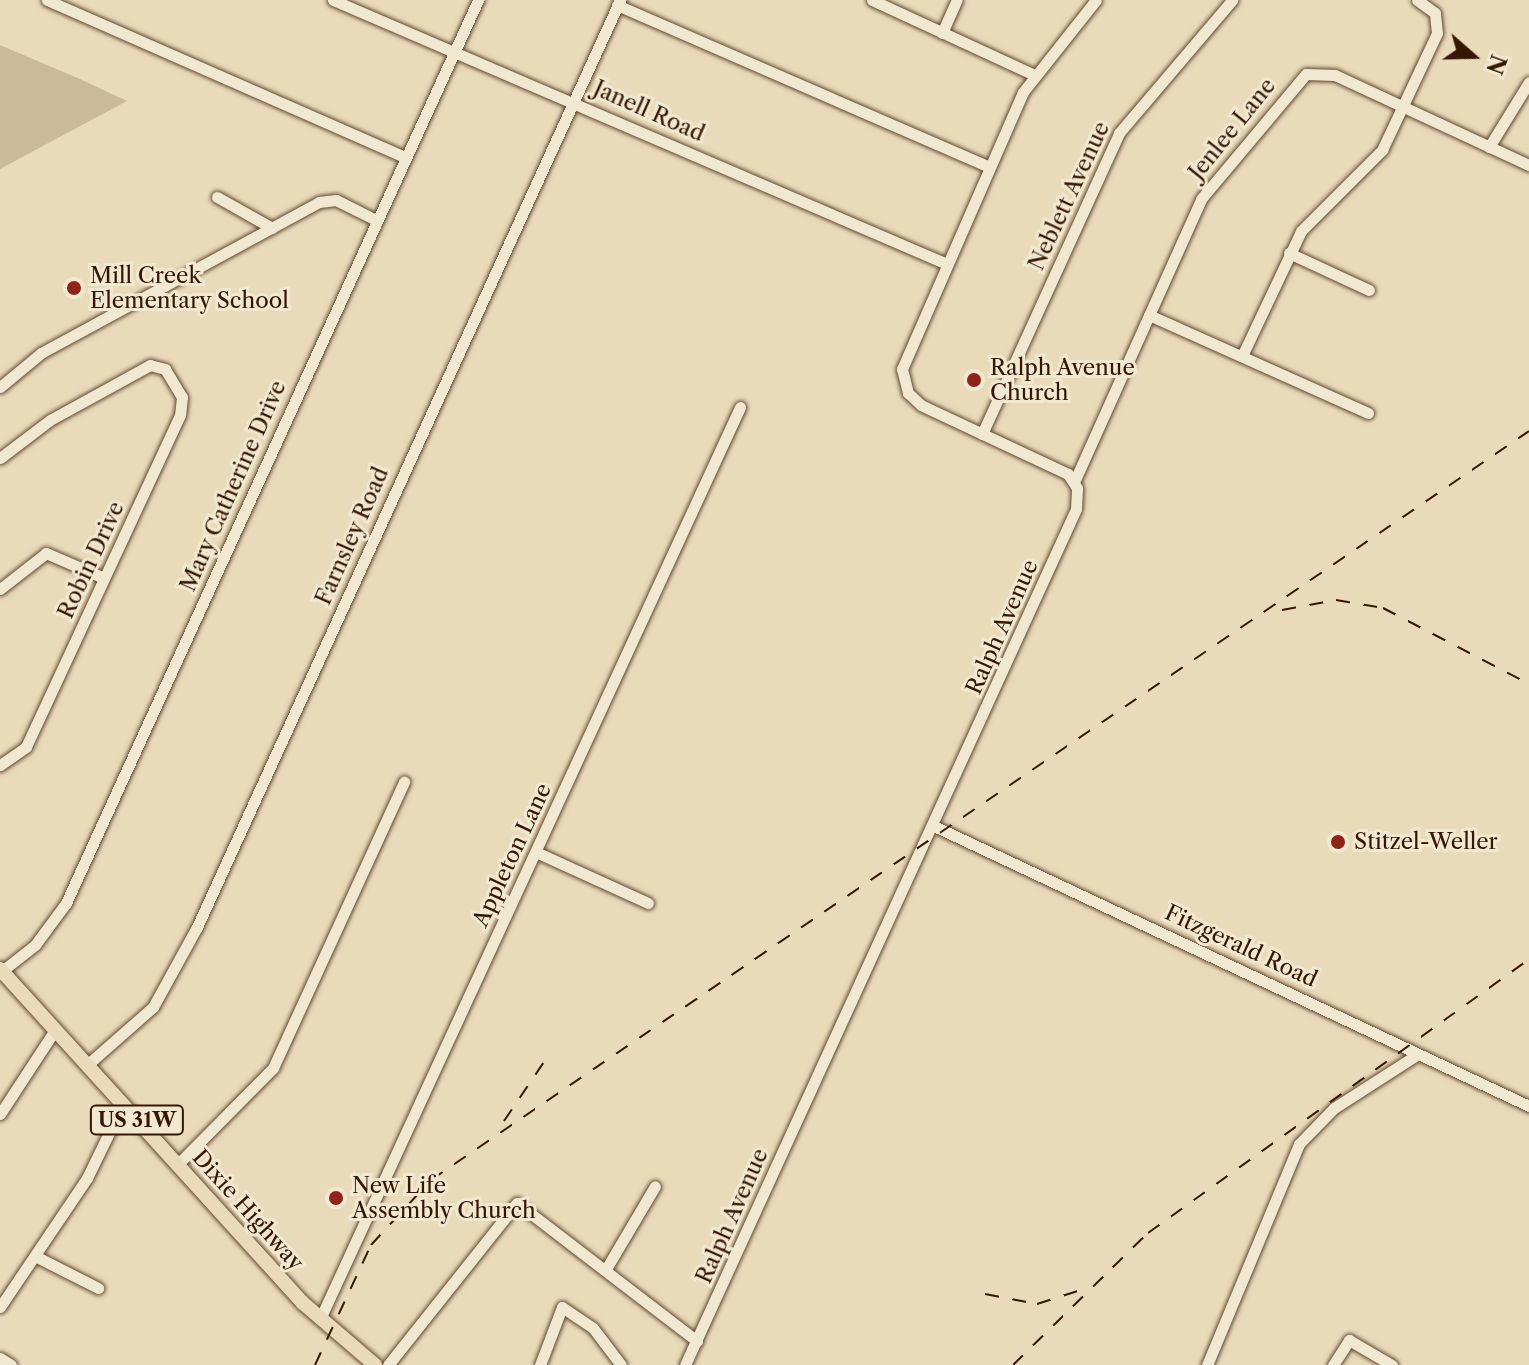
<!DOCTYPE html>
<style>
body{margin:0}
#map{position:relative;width:1529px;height:1365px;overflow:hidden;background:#e9dbba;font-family:"Libre Caslon Text",serif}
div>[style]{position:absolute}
.green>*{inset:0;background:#caba9b}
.roads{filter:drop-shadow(0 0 2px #624831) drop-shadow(0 0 2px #624831)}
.minor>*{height:11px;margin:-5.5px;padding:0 5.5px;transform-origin:5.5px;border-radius:5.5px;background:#f1e8d2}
.major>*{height:14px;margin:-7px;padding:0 7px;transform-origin:7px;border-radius:7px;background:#e9dbba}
.rail>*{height:2px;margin-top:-1px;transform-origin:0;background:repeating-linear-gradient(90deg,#351703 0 14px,transparent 0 28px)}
.dots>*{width:22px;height:22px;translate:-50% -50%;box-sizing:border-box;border:4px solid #f1e8d2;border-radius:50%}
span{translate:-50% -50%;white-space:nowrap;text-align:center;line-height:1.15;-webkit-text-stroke:6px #f1e8d2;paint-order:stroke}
.shield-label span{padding:2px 6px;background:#f1e8d2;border:2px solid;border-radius:6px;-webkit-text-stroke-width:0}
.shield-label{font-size:20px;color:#351703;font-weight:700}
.street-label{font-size:22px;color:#351703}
.poi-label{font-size:22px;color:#351703}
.left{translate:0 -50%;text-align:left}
.north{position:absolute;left:1433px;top:16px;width:80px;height:80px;-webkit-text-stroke:6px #f1e8d2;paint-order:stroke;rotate:110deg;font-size:22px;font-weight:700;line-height:32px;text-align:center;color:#351703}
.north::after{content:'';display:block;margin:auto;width:28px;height:36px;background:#351703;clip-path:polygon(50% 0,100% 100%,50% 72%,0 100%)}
</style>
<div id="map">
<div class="green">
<i style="clip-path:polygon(0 45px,80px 79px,127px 101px,0 169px)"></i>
</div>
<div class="roads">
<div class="minor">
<i style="left:47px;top:0;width:391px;rotate:23.7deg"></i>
<i style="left:333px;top:0;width:668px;rotate:23.27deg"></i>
<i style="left:872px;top:0;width:179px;rotate:24.8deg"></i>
<i style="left:617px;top:5px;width:406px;rotate:23.5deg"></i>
<i style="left:942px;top:33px;width:36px;rotate:-66deg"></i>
<i style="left:1489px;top:147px;width:76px;rotate:-58.4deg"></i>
<i style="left:217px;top:197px;width:63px;rotate:29.4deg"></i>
<i style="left:1289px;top:253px;width:88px;rotate:24.8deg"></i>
<i style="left:1149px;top:315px;width:240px;rotate:24.1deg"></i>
<i style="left:1242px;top:356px;width:138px;rotate:-64.7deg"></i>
<i style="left:1301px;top:231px;width:115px;rotate:-45deg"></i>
<i style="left:1382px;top:150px;width:129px;rotate:-64.8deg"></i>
<i style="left:1437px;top:33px;width:20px;rotate:-96deg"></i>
<i style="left:1435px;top:13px;width:22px;rotate:-144deg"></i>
<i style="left:0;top:387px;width:53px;rotate:-39.7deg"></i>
<i style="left:41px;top:353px;width:316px;rotate:-28.5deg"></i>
<i style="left:319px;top:202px;width:17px;rotate:-7deg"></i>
<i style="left:336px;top:200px;width:45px;rotate:26.6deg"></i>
<i style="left:982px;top:434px;width:331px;rotate:-65.5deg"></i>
<i style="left:1119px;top:133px;width:175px;rotate:-49.6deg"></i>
<i style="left:0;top:458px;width:63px;rotate:-37.2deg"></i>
<i style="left:50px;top:420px;width:114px;rotate:-28.8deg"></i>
<i style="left:150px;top:365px;width:16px;rotate:15deg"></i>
<i style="left:165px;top:369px;width:33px;rotate:59deg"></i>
<i style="left:182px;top:397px;width:18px;rotate:96deg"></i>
<i style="left:180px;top:415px;width:366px;rotate:114.9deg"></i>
<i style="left:26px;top:747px;width:32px;rotate:145deg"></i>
<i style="left:1075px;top:480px;width:308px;rotate:-65.8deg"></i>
<i style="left:1201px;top:199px;width:163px;rotate:-50deg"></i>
<i style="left:1306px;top:74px;width:29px;rotate:2deg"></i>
<i style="left:1335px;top:75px;width:214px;rotate:24.9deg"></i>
<i style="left:0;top:589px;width:58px;rotate:-38deg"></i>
<i style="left:46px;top:553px;width:63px;rotate:23.3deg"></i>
<i style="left:934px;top:826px;width:658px;rotate:25.2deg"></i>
<i style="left:536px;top:852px;width:123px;rotate:24.5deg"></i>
<i style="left:2px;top:971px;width:42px;rotate:-38.2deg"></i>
<i style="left:35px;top:945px;width:52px;rotate:-53.6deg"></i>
<i style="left:66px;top:903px;width:993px;rotate:-65.47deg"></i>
<i style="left:87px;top:1065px;width:88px;rotate:-41.3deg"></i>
<i style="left:153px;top:1007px;width:91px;rotate:-61.2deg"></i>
<i style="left:197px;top:927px;width:1019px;rotate:-65.47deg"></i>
<i style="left:0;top:1114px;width:100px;rotate:-56.8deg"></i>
<i style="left:178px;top:1164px;width:135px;rotate:-45.3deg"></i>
<i style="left:273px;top:1068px;width:315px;rotate:-65.4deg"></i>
<i style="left:35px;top:1256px;width:71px;rotate:26.9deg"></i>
<i style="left:606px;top:1269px;width:96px;rotate:-59.4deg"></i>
<i style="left:0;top:1307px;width:156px;rotate:-56deg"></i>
<i style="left:87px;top:1178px;width:82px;rotate:-64.1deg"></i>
<i style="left:320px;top:1319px;width:1004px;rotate:-65.27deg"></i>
<i style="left:0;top:1358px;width:13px;rotate:32deg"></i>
<i style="left:388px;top:1365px;width:207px;rotate:-51.5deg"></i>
<i style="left:517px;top:1203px;width:227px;rotate:37.5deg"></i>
<i style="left:540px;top:1365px;width:62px;rotate:-69.2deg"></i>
<i style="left:562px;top:1307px;width:37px;rotate:34deg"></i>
<i style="left:593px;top:1328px;width:46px;rotate:52.9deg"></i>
<i style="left:685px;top:1365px;width:941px;rotate:-65.45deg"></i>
<i style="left:1076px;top:509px;width:21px;rotate:-87deg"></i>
<i style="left:1077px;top:488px;width:17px;rotate:-123deg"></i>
<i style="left:1068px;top:474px;width:162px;rotate:-154.9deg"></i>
<i style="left:921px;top:405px;width:18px;rotate:-137deg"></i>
<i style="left:908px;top:393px;width:25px;rotate:-104deg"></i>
<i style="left:902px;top:369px;width:302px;rotate:-66.4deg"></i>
<i style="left:1023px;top:92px;width:117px;rotate:-51.6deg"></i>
<i style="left:1207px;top:1365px;width:239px;rotate:-67.4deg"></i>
<i style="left:1299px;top:1144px;width:50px;rotate:-45.8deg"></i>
<i style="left:1334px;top:1108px;width:96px;rotate:-32.7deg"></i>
<i style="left:1333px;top:1365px;width:30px;rotate:-57deg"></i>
<i style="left:1349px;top:1340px;width:50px;rotate:30.2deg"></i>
</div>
<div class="major">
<i style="left:0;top:969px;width:451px;rotate:47.8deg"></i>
<i style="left:303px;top:1303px;width:95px;rotate:40.7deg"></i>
</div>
</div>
<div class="rail">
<i style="left:1282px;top:610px;width:55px;rotate:-10.5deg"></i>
<i style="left:1336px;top:600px;width:48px;rotate:9.7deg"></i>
<i style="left:1383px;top:608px;width:165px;rotate:27.5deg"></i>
<i style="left:504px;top:1121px;width:75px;rotate:-55.9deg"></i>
<i style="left:985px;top:1294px;width:53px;rotate:10.9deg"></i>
<i style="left:1037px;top:1304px;width:46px;rotate:-17.7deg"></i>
<i style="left:315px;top:1365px;width:132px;rotate:-65deg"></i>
<i style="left:371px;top:1245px;width:88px;rotate:-47.3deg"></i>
<i style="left:431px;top:1180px;width:1329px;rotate:-34.3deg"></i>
<i style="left:1013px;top:1365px;width:189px;rotate:-44.4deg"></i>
<i style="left:1148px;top:1233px;width:469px;rotate:-35.7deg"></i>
</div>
<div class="dots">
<i style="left:74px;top:288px;background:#8f2418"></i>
<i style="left:974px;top:380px;background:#8f2418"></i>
<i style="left:1338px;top:842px;background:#8f2418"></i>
<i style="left:336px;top:1198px;background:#8f2418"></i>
</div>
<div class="shield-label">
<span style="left:137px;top:1120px">US 31W</span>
</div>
<div class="street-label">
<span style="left:649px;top:111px;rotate:24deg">Janell Road</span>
<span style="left:1232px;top:129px;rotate:-51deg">Jenlee Lane</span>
<span style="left:1069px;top:196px;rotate:-65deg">Neblett Avenue</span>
<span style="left:233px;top:486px;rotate:-66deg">Mary Catherine Drive</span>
<span style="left:352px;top:536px;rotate:-66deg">Farnsley Road</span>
<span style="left:91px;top:560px;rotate:-65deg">Robin Drive</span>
<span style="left:1002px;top:627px;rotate:-66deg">Ralph Avenue</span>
<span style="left:512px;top:855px;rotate:-65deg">Appleton Lane</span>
<span style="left:1241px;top:946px;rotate:25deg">Fitzgerald Road</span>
<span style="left:248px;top:1210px;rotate:48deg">Dixie Highway</span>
<span style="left:732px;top:1216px;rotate:-66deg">Ralph Avenue</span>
</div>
<div class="poi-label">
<span class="left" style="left:90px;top:288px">Mill Creek<br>Elementary School</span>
<span class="left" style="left:990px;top:380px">Ralph Avenue<br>Church</span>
<span class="left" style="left:1354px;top:842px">Stitzel-Weller</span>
<span class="left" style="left:352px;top:1198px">New Life<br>Assembly Church</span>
</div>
<div class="north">N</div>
</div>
